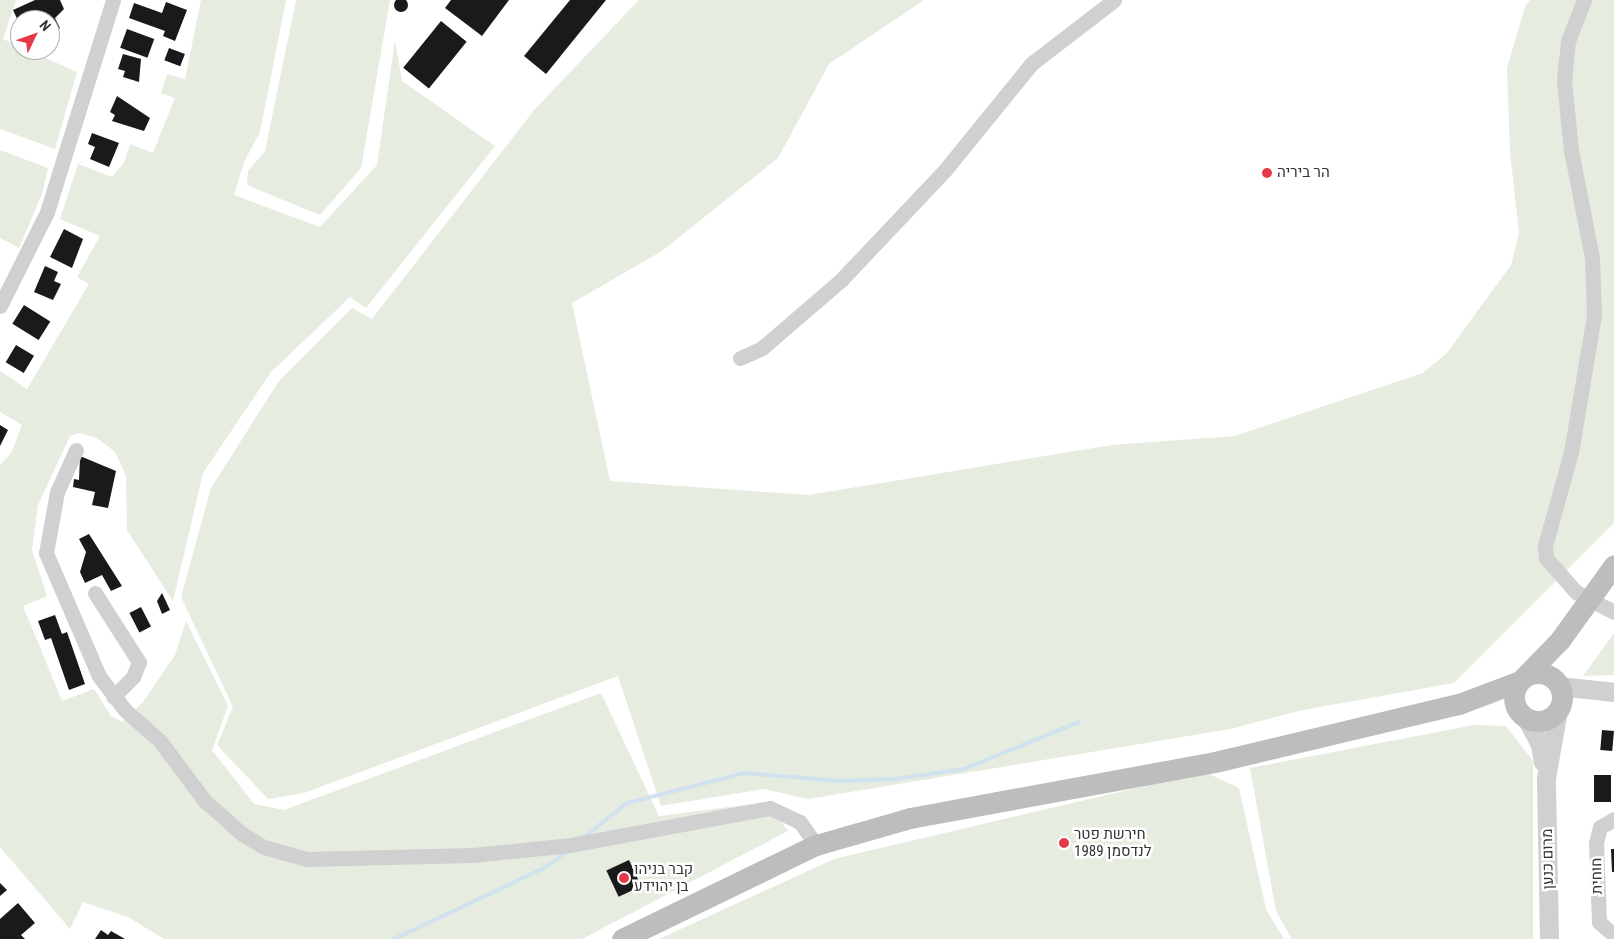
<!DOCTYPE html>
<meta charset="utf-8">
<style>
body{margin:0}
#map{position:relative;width:1614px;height:939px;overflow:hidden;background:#fff;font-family:"Roboto Condensed",Heebo,sans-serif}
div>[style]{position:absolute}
.green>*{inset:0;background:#e6ecdf}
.stream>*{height:4px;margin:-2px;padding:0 2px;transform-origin:2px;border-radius:2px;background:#cfe2ee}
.building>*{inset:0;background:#1a1a1a;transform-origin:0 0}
.round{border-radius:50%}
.minor>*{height:15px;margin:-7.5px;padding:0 7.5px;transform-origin:7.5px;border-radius:7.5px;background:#d0d0d0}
.tertiary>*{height:19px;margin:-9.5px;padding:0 9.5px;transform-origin:9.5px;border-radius:9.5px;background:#d0d0d0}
.secondary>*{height:21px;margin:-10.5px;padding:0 10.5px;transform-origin:10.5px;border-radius:10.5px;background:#bdbdbd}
.secondary>.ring{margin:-10.5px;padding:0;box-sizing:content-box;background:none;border:21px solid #bdbdbd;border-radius:50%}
.dots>*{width:14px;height:14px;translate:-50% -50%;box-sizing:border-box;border:2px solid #fff;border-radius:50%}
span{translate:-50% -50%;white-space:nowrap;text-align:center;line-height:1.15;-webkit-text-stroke:5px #fff;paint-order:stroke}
.poi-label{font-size:15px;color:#333}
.left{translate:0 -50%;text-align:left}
.street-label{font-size:15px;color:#333}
.north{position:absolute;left:10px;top:10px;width:50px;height:50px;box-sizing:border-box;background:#fff;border:1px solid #adadad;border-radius:50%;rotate:48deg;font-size:14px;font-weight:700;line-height:20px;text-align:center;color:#333}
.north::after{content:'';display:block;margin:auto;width:18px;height:22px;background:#e63946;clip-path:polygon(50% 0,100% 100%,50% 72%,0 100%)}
</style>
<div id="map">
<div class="green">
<i style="clip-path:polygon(0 0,16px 0,3px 39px,77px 72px,55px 149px,0 129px)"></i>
<i style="clip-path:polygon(201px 0,286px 0,260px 132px,244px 162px,234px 195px,320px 227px,377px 165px,395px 40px,402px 81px,495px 146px,366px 308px,350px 297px,271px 372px,203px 473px,173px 601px,127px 530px,126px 476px,115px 452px,97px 438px,79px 433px,70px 436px,38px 505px,32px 550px,47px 596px,23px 606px,62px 701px,94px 689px,111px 716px,122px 722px,143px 702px,175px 655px,186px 621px,228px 706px,212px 750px,254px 804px,284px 810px,601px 693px,659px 816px,767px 802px,788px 831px,582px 939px,164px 939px,128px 917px,83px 902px,70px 929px,0 847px,0 465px,11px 453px,22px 425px,0 412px,0 371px,27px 389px,89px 284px,77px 277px,100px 236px,60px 219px,78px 164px,112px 177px,124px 163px,130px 144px,153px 153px,175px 98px,161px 93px,167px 74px,185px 79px)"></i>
<i style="clip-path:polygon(296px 0,390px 0,361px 168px,320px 215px,247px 185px,248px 171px,265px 151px)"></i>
<i style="clip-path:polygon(639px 0,924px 0,829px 64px,778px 158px,662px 251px,572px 303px,610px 481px,808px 495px,1112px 445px,1235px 436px,1423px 373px,1447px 353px,1511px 265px,1519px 233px,1510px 152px,1507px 68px,1525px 7px,1530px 0,1614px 0,1614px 523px,1454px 683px,1303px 710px,1230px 729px,808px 799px,764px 789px,661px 806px,618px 676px,304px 793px,268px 799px,217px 745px,233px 707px,181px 597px,211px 488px,279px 381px,352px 308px,372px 319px,535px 109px)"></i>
<i style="clip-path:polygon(0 150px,48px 168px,42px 194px,19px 248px,0 238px)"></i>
<i style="clip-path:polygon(1614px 633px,1614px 675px,1583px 676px)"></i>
<i style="clip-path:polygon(1474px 725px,1506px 726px,1533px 761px,1533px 939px,1292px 939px,1276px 911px,1250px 768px)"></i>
<i style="clip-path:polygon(1205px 772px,1239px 788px,1266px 909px,1284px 939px,659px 939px,834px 859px)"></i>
</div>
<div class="stream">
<i style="left:584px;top:837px;width:55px;rotate:-38.3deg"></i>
<i style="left:627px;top:803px;width:122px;rotate:-14.3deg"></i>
<i style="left:745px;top:773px;width:94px;rotate:4.9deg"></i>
<i style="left:839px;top:781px;width:56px;rotate:-2deg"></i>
<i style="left:895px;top:779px;width:70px;rotate:-8.2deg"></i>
<i style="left:964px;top:769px;width:124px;rotate:-22.2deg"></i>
<i style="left:394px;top:939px;width:168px;rotate:-25.3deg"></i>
<i style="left:546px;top:867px;width:26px;rotate:-37deg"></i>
</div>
<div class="building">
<i class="round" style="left:394px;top:-2px;width:14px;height:14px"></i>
<i style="clip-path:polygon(35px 0,60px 0,64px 9px,55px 18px,60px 28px,50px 32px,50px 20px,20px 20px,20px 25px,13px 10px)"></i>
<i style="clip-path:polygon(451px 0,509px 0,482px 36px,445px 8px)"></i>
<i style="clip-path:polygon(570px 0,606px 0,546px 74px,524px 56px)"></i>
<i style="clip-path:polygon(166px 2px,187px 10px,175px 41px,163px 36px,165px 31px,129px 18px,134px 3px,162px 13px)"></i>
<i style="left:441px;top:21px;width:33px;height:60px;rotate:39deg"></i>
<i style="left:127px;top:29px;width:29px;height:20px;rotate:20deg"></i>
<i style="left:169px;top:48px;width:17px;height:13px;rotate:21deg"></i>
<i style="clip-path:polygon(34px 50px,46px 50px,36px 54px)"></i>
<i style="clip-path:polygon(123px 54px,141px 59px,139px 82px,123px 77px,125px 71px,118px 69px)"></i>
<i style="clip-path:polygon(117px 96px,150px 118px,144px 131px,112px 121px,115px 115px,110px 112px)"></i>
<i style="clip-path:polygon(92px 133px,119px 143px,109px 167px,90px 159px,95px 147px,88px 144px)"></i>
<i style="clip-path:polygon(64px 229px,83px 239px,72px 268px,50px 257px)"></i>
<i style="clip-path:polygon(45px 266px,58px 272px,54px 281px,61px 284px,53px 300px,34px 292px)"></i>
<i style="left:24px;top:305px;width:31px;height:22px;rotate:32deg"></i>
<i style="left:16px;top:345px;width:21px;height:20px;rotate:31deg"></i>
<i style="clip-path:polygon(0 425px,8px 430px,0 446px)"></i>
<i style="clip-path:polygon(80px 456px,116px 471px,108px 508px,92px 505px,95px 492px,73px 487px,74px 479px,79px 480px)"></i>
<i style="clip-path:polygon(89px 534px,122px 586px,111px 591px,102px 575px,85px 583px,80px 572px,86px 552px,79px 539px)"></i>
<i style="clip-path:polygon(162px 593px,170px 610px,162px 614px,157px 601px)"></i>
<i style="left:141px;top:607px;width:22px;height:13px;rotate:63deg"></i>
<i style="clip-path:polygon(55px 615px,62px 634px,67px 632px,85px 684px,69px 690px,51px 638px,45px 640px,38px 621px)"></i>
<i style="left:1602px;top:730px;width:12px;height:20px;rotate:5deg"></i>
<i style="left:1594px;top:775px;width:17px;height:27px"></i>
<i style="clip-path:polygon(1611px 849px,1614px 849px,1614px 872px,1612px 872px)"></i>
<i style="left:629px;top:860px;width:29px;height:25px;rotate:65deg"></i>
<i style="clip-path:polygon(0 883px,7px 890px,0 896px)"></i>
<i style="clip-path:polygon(18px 903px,35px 923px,21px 935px,25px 939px,0 939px,0 919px)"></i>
<i style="clip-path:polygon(101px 930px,108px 935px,111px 931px,125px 939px,95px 939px)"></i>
</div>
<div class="minor">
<i style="left:1584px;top:0;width:44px;rotate:111.3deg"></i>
<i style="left:1568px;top:41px;width:40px;rotate:95.7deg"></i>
<i style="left:1564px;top:81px;width:69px;rotate:84.2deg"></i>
<i style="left:1571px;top:150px;width:110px;rotate:79deg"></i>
<i style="left:1592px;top:258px;width:57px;rotate:88deg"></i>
<i style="left:1594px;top:315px;width:139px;rotate:99.5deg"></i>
<i style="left:1571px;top:452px;width:98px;rotate:105.5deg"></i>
<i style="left:1545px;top:546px;width:12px;rotate:85deg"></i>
<i style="left:1546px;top:558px;width:45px;rotate:48.6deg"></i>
<i style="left:1576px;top:592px;width:43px;rotate:27.8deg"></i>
<i style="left:0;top:306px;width:105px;rotate:-63.4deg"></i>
<i style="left:47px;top:212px;width:222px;rotate:-72.7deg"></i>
<i style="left:740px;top:358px;width:24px;rotate:-24deg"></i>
<i style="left:762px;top:348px;width:104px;rotate:-40.7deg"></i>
<i style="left:841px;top:280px;width:151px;rotate:-46.6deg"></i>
<i style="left:945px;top:170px;width:136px;rotate:-50.9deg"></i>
<i style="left:1031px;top:64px;width:105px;rotate:-37.6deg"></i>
<i style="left:76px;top:450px;width:46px;rotate:114.3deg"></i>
<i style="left:57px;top:492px;width:62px;rotate:100.2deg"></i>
<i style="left:46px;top:553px;width:134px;rotate:66.7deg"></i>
<i style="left:99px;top:676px;width:43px;rotate:52.6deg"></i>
<i style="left:125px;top:710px;width:47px;rotate:41.5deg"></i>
<i style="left:160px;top:741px;width:74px;rotate:53.3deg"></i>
<i style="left:204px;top:800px;width:51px;rotate:41.8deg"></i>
<i style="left:242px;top:834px;width:26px;rotate:31deg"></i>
<i style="left:264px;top:847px;width:44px;rotate:15.9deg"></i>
<i style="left:306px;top:859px;width:167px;rotate:-1.4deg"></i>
<i style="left:473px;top:855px;width:98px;rotate:-5.9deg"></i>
<i style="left:570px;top:845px;width:203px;rotate:-10.5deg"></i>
<i style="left:770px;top:808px;width:33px;rotate:25deg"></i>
<i style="left:800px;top:822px;width:28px;rotate:55deg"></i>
<i style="left:95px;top:593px;width:82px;rotate:57.5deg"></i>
<i style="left:139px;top:662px;width:16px;rotate:112deg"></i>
<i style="left:133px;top:677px;width:28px;rotate:135deg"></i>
<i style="left:1614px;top:819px;width:16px;rotate:150deg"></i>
<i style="left:1600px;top:827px;width:16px;rotate:104deg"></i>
<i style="left:1596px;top:843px;width:79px;rotate:87.8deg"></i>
<i style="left:1599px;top:922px;width:20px;rotate:41deg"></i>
</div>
<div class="tertiary">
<i style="left:1559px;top:686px;width:55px;rotate:6.2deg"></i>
<i style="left:1526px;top:718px;width:30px;rotate:62deg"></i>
<i style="left:1540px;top:744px;width:18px;rotate:81deg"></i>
<i style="left:1549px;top:939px;width:161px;rotate:-91.1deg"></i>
<i style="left:1546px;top:778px;width:69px;rotate:-80deg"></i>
</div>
<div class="secondary">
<i class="ring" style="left:1514px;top:673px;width:27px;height:27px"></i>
<i style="left:1524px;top:677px;width:52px;rotate:-45.8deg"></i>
<i style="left:1560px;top:640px;width:92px;rotate:-54.2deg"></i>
<i style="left:622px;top:939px;width:216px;rotate:-25.9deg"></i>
<i style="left:816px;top:845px;width:98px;rotate:-16deg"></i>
<i style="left:910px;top:818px;width:310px;rotate:-10.4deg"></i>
<i style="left:1215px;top:762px;width:251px;rotate:-13.4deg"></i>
<i style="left:1459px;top:704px;width:65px;rotate:-20.7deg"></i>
</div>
<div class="dots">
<i style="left:1267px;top:173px;background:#e63946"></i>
<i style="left:1064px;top:843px;background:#e63946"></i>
<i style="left:624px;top:878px;background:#e63946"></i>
</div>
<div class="poi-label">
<span class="left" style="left:1277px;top:173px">הר ביריה</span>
<span class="left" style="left:1074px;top:843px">חירשת פטר<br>לנדסמן 1989</span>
<span class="left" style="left:634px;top:878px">קבר בניהו<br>בן יהוידע</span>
</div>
<div class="street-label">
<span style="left:1548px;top:859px;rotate:-91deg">מרום כנען</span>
<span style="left:1597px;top:876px;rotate:-91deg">חוחית</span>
</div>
<div class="north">N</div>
</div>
